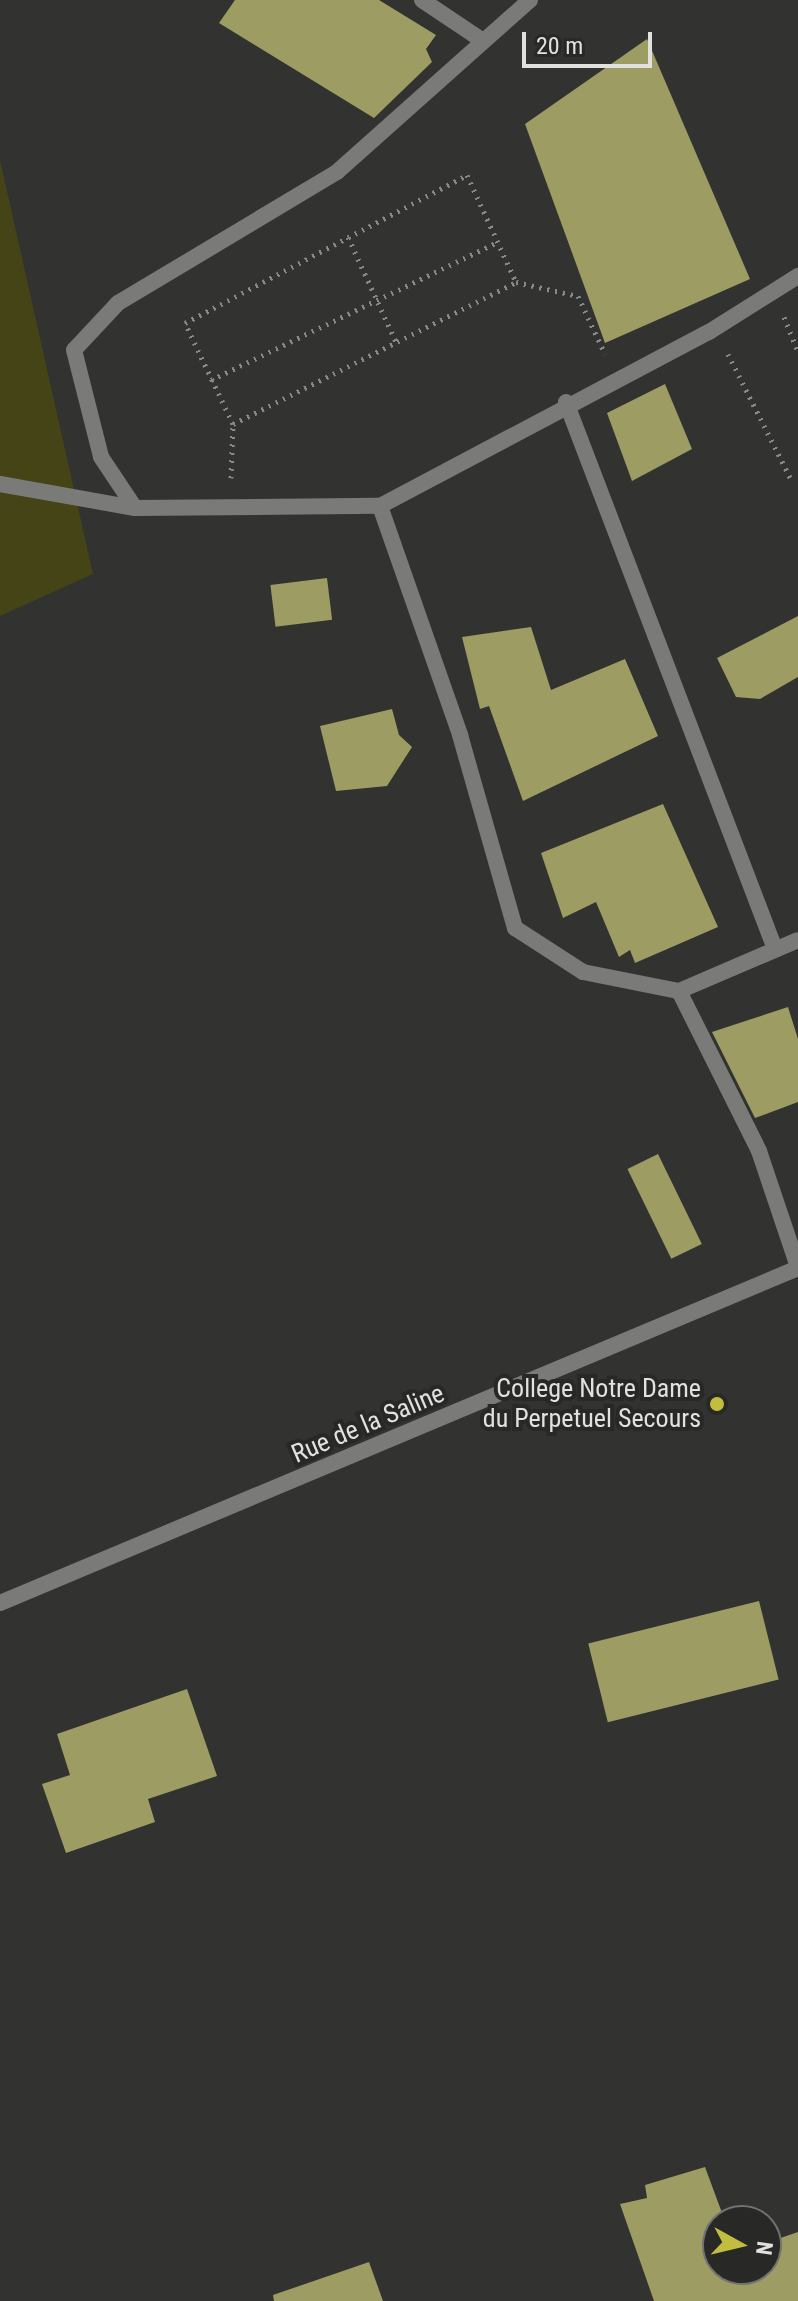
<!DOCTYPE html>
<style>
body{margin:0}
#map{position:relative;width:798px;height:2301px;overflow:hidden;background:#323230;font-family:"Roboto Condensed",sans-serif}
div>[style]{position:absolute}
.green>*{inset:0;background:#454417}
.building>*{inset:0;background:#9d9c62;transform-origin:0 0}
.path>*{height:5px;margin-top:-2.5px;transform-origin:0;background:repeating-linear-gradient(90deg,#898988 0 2px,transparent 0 8px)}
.service>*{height:16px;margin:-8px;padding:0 8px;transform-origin:8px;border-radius:8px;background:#7a7a79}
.minor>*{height:16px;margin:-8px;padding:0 8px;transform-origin:8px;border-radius:8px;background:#7a7a79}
.dots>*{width:22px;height:22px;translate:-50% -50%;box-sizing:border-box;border:4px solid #282826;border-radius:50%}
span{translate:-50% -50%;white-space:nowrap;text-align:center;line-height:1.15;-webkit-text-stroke:8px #282826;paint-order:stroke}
.poi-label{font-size:26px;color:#e1e1e0}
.right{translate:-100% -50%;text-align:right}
.street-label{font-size:26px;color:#e1e1e0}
.north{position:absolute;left:702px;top:2205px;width:80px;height:80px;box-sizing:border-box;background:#282826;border:2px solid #727270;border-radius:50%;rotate:98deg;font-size:22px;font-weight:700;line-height:32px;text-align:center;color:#e1e1e0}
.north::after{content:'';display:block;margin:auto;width:28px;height:36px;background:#c2bd3f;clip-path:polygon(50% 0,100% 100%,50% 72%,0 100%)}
.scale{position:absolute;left:522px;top:32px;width:130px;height:36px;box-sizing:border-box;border:4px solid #e1e1e0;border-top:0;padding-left:10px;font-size:24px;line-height:28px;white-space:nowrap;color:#e1e1e0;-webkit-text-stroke:6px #282826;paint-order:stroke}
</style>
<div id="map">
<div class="green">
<i style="clip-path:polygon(0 160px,93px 574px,0 616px)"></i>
</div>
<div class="building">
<i style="clip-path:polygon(235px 0,379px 0,436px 35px,426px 49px,432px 62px,374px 118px,219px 23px)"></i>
<i style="clip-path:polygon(647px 39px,750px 279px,605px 343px,525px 124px)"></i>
<i style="clip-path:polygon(665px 384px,692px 449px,632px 481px,607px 413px)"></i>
<i style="left:327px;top:578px;width:42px;height:57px;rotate:83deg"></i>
<i style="clip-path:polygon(798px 616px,798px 677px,760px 699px,736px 697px,717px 658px)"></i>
<i style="clip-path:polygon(531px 627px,551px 690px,625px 659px,658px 736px,523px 801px,489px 706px,480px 709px,462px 637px)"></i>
<i style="clip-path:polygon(392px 709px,399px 735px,412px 747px,387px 786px,336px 791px,320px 726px)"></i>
<i style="clip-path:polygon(663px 804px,718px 927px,635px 963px,630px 950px,619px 957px,596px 902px,563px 918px,541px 853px)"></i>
<i style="clip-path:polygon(788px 1007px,798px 1039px,798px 1102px,755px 1118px,712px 1032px)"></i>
<i style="left:658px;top:1154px;width:100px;height:34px;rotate:64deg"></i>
<i style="left:759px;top:1601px;width:81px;height:176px;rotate:76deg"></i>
<i style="clip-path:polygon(187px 1689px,217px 1776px,148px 1799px,155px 1822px,66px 1853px,42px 1784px,70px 1775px,57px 1734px)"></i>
<i style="clip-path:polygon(705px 2167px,725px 2221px,718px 2221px,718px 2269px,766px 2269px,766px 2243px,798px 2232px,798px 2301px,654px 2301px,620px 2204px,647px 2198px,645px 2185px)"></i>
<i style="clip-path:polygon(369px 2262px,383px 2301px,274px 2301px,273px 2295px)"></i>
</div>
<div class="path">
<i style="left:348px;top:237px;width:115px;rotate:65.4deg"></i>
<i style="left:784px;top:317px;width:37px;rotate:68deg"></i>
<i style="left:728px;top:354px;width:140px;rotate:63.3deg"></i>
<i style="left:211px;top:380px;width:318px;rotate:-25.7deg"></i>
<i style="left:233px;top:424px;width:317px;rotate:-26.6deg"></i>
<i style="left:231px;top:478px;width:54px;rotate:-87.9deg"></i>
<i style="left:233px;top:424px;width:112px;rotate:-115.4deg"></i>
<i style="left:185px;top:323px;width:318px;rotate:-27.7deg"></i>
<i style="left:467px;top:175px;width:118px;rotate:65.4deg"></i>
<i style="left:516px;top:282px;width:64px;rotate:12.7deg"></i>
<i style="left:578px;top:296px;width:64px;rotate:65deg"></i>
</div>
<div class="service">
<i style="left:422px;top:0;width:73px;rotate:33.9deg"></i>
<i style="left:0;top:484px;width:137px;rotate:10.1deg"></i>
</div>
<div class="minor">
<i style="left:530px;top:0;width:259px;rotate:138.3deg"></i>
<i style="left:337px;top:172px;width:255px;rotate:149.1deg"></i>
<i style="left:118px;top:303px;width:64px;rotate:133.1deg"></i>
<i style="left:74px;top:350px;width:110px;rotate:75.8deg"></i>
<i style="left:101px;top:457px;width:61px;rotate:56.3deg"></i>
<i style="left:135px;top:508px;width:245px;rotate:-0.5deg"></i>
<i style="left:380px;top:506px;width:372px;rotate:-27.9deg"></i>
<i style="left:709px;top:332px;width:105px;rotate:-32.2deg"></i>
<i style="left:566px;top:402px;width:586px;rotate:69.09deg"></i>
<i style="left:380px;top:506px;width:243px;rotate:70.7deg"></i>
<i style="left:460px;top:735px;width:201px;rotate:74.1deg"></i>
<i style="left:515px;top:928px;width:81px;rotate:32.9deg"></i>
<i style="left:583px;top:972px;width:98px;rotate:11.2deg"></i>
<i style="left:679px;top:991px;width:129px;rotate:-23.2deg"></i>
<i style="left:679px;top:991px;width:179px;rotate:63.4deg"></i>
<i style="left:759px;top:1151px;width:122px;rotate:71.4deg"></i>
<i style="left:0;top:1603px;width:865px;rotate:-22.77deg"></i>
</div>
<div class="dots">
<i style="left:717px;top:1404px;background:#c2bd3f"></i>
</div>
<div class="poi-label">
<span class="right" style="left:701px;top:1404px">College Notre Dame<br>du Perpetuel Secours</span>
</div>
<div class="street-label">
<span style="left:368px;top:1424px;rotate:-23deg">Rue de la Saline</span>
</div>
<div class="north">N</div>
<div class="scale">20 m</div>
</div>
